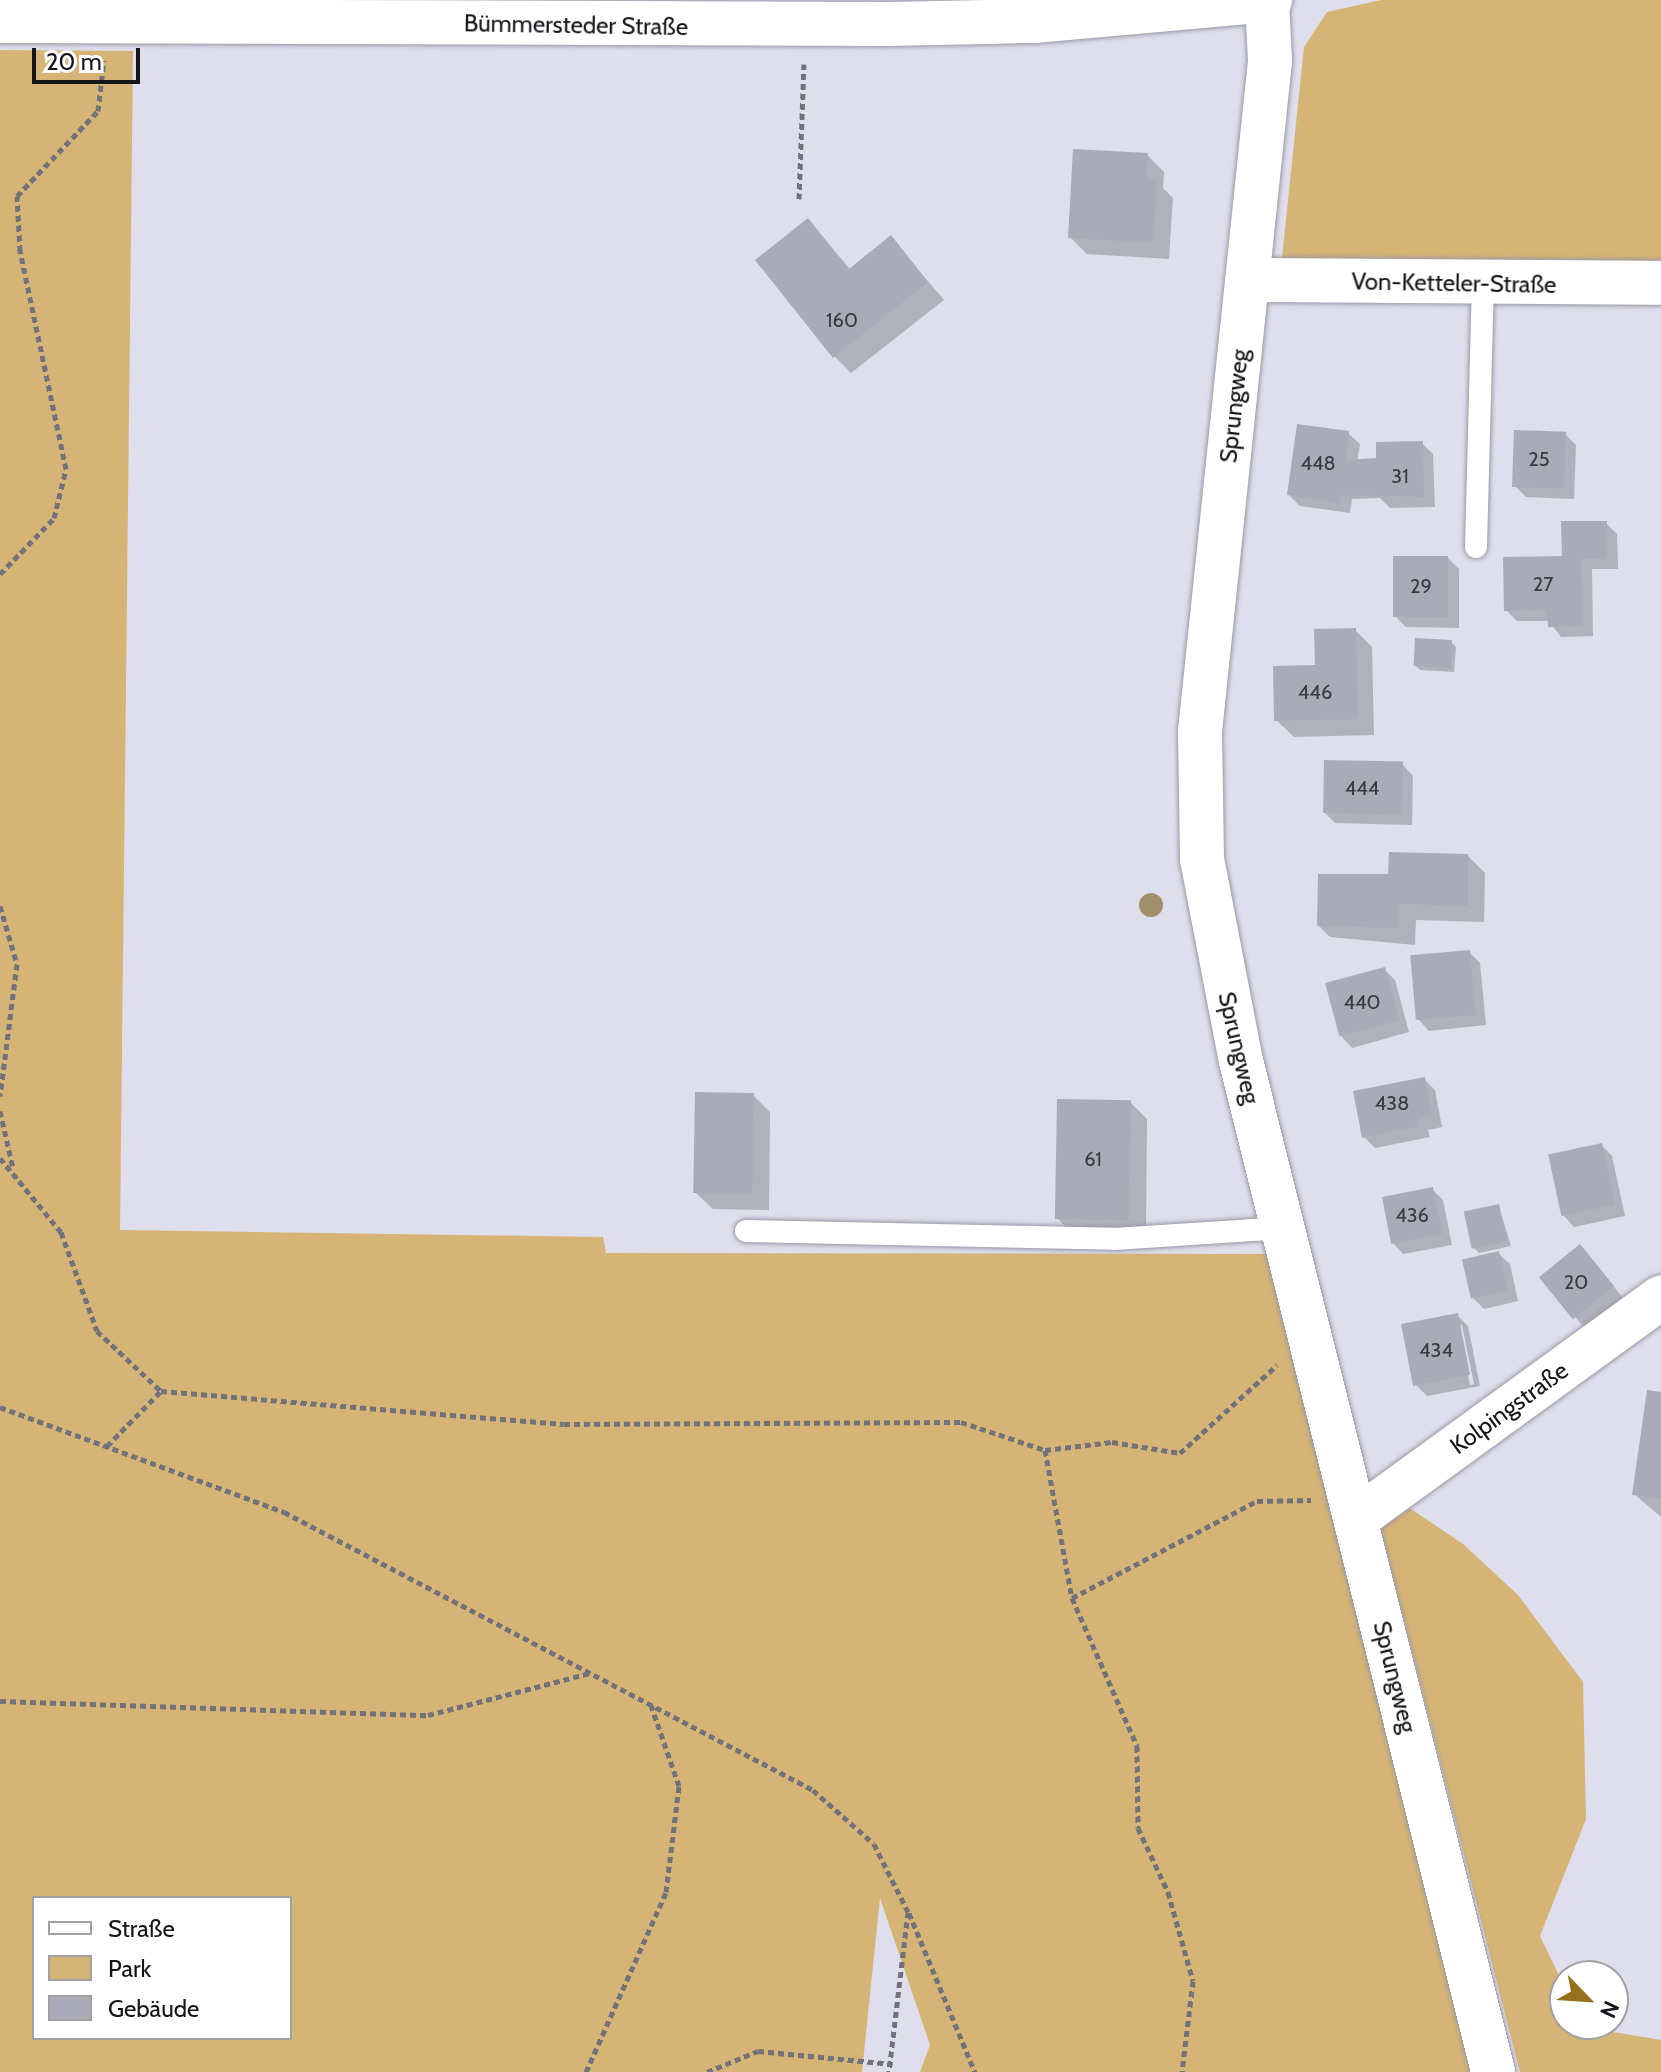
<!DOCTYPE html>
<meta charset="utf-8">
<style>
body{margin:0}
#map{position:relative;width:1661px;height:2072px;overflow:hidden;background:#dedeed;font-family:Cabin,sans-serif}
div>[style]{position:absolute}
.green>*{inset:0;background:#d6b475}
.shadow>*{inset:0;background:#0003}
.building>*{inset:0;background:#abaab9;transform-origin:0 0}
.path>*{height:5px;margin-top:-2.5px;transform-origin:0;background:repeating-linear-gradient(90deg,#72727b 0 6px,transparent 0 10px)}
.roads{filter:drop-shadow(0 0 2px #9998a6) drop-shadow(0 0 2px #9998a6)}
.service>*{height:22px;margin:-11px;padding:0 11px;transform-origin:11px;border-radius:11px;background:#fff}
.minor>*{height:44px;margin:-22px;padding:0 22px;transform-origin:22px;border-radius:22px;background:#fff}
.tertiary>*{height:44px;margin:-22px;padding:0 22px;transform-origin:22px;border-radius:22px;background:#fff}
.trees>*{width:24px;height:24px;margin:-12px;border-radius:50%;background:#a2906b}
span{translate:-50% -50%;white-space:nowrap;text-align:center;line-height:1.15;-webkit-text-stroke:7px #fff;paint-order:stroke}
.number-label{font-size:20px;color:#3a3a41}
.number-label span{-webkit-text-stroke-width:0}
.street-label{font-size:24px;color:#141419}
.legend{position:absolute;left:32px;top:1896px;width:260px;height:144px;box-sizing:border-box;background:#fff;border:2px solid #a1a1a3;margin:0;padding:10px 14px;list-style:none;font-size:24px;color:#141419}
.legend li{display:flex;align-items:center;gap:16px;height:40px}
.legend b{width:40px;border:2px solid #a1a1a3}
.north{position:absolute;left:1549px;top:1960px;width:80px;height:80px;box-sizing:border-box;background:#fff;border:2px solid #a1a1a3;border-radius:50%;rotate:115deg;font-size:22px;font-weight:700;line-height:32px;text-align:center;color:#141419}
.north::after{content:'';display:block;margin:auto;width:28px;height:36px;background:#96701a;clip-path:polygon(50% 0,100% 100%,50% 72%,0 100%)}
.scale{position:absolute;left:32px;top:48px;width:108px;height:36px;box-sizing:border-box;border:4px solid #141419;border-top:0;padding-left:10px;font-size:24px;line-height:28px;white-space:nowrap;color:#141419;-webkit-text-stroke:6px #fff;paint-order:stroke}
</style>
<div id="map">
<div class="green">
<i style="clip-path:polygon(1381px 0,1661px 0,1661px 265px,1317px 263px,1282px 258px,1304px 47px,1327px 12px)"></i>
<i style="clip-path:polygon(evenodd,0 50px,133px 51px,120px 1230px,603px 1237px,606px 1253px,1271px 1254px,1481px 2072px,920px 2072px,930px 2045px,880px 1898px,862px 2072px,0 2072px,0 50px,34px 1898px,290px 1898px,290px 2038px,34px 2038px,34px 1898px)"></i>
<i style="clip-path:polygon(1402px 1503px,1463px 1544px,1518px 1595px,1583px 1682px,1586px 1819px,1540px 1936px,1565px 1988px,1565px 2024px,1661px 2040px,1661px 2072px,1520px 2072px,1378px 1520px)"></i>
</div>
<div class="shadow">
<i style="clip-path:polygon(1147px 155px,1164px 172px,1163px 188px,1173px 198px,1169px 259px,1087px 254px,1070px 237px)"></i>
<i style="clip-path:polygon(808px 221px,851px 270px,891px 238px,944px 300px,851px 373px,834px 356px)"></i>
<i style="clip-path:polygon(1348px 433px,1360px 444px,1357px 462px,1378px 460px,1422px 443px,1433px 454px,1435px 507px,1390px 508px,1380px 498px,1352px 499px,1350px 513px,1300px 506px,1289px 495px)"></i>
<i style="clip-path:polygon(1565px 434px,1576px 445px,1574px 499px,1526px 497px,1515px 486px)"></i>
<i style="clip-path:polygon(1606px 523px,1617px 534px,1618px 569px,1592px 569px,1593px 636px,1561px 637px,1549px 621px,1517px 621px,1506px 610px)"></i>
<i style="clip-path:polygon(1448px 558px,1459px 569px,1459px 628px,1406px 627px,1395px 616px)"></i>
<i style="clip-path:polygon(1355px 630px,1372px 647px,1374px 735px,1294px 737px,1276px 720px,1317px 667px)"></i>
<i style="clip-path:polygon(1451px 642px,1456px 647px,1454px 672px,1420px 670px,1415px 665px)"></i>
<i style="clip-path:polygon(1402px 764px,1413px 776px,1412px 825px,1335px 823px,1324px 812px)"></i>
<i style="clip-path:polygon(1468px 856px,1485px 873px,1484px 922px,1416px 920px,1415px 945px,1330px 937px,1319px 926px)"></i>
<i style="clip-path:polygon(1469px 952px,1480px 963px,1486px 1025px,1429px 1031px,1418px 1019px)"></i>
<i style="clip-path:polygon(1384px 969px,1395px 980px,1409px 1032px,1352px 1048px,1341px 1036px)"></i>
<i style="clip-path:polygon(1424px 1079px,1435px 1090px,1442px 1127px,1428px 1130px,1430px 1137px,1375px 1148px,1364px 1137px)"></i>
<i style="clip-path:polygon(753px 1095px,770px 1112px,769px 1210px,713px 1209px,695px 1192px)"></i>
<i style="clip-path:polygon(1130px 1102px,1147px 1119px,1146px 1236px,1074px 1235px,1057px 1218px)"></i>
<i style="clip-path:polygon(1601px 1145px,1612px 1156px,1625px 1216px,1574px 1227px,1563px 1215px)"></i>
<i style="clip-path:polygon(1432px 1189px,1443px 1200px,1452px 1245px,1403px 1254px,1392px 1242px)"></i>
<i style="clip-path:polygon(1499px 1207px,1511px 1246px,1479px 1253px,1474px 1248px)"></i>
<i style="clip-path:polygon(1498px 1253px,1510px 1264px,1518px 1301px,1484px 1309px,1473px 1298px)"></i>
<i style="clip-path:polygon(1591px 1258px,1623px 1298px,1586px 1329px,1575px 1317px)"></i>
<i style="clip-path:polygon(evenodd,1457px 1315px,1468px 1326px,1480px 1386px,1427px 1396px,1416px 1385px,1457px 1315px,1458px 1325px,1462px 1325px,1474px 1384px,1470px 1385px,1458px 1325px)"></i>
<i style="clip-path:polygon(1661px 1394px,1661px 1517px,1634px 1494px)"></i>
</div>
<div class="building">
<i style="clip-path:polygon(1073px 149px,1148px 153px,1146px 179px,1157px 179px,1153px 243px,1068px 238px)"></i>
<i style="clip-path:polygon(808px 218px,849px 269px,891px 235px,928px 282px,833px 358px,755px 260px)"></i>
<i style="clip-path:polygon(1297px 424px,1349px 431px,1345px 470px,1346px 460px,1376px 458px,1376px 442px,1423px 441px,1424px 497px,1340px 495px,1339px 503px,1287px 495px)"></i>
<i style="left:1514px;top:430px;width:52px;height:57px;rotate:2deg"></i>
<i style="clip-path:polygon(1561px 521px,1607px 521px,1607px 559px,1581px 559px,1583px 626px,1548px 627px,1547px 610px,1504px 611px,1503px 557px,1562px 556px)"></i>
<i style="left:1393px;top:556px;width:55px;height:61px"></i>
<i style="clip-path:polygon(1356px 628px,1358px 719px,1274px 721px,1273px 666px,1315px 665px,1314px 629px)"></i>
<i style="left:1415px;top:638px;width:37px;height:28px;rotate:3deg"></i>
<i style="left:1324px;top:760px;width:79px;height:53px;rotate:1deg"></i>
<i style="clip-path:polygon(1389px 852px,1468px 854px,1468px 906px,1399px 904px,1399px 928px,1317px 926px,1318px 874px,1388px 874px)"></i>
<i style="left:1470px;top:950px;width:65px;height:60px;rotate:85deg"></i>
<i style="left:1385px;top:967px;width:55px;height:62px;rotate:75deg"></i>
<i style="clip-path:polygon(1425px 1077px,1432px 1116px,1418px 1119px,1419px 1126px,1362px 1138px,1353px 1091px)"></i>
<i style="left:695px;top:1092px;width:59px;height:101px;rotate:1deg"></i>
<i style="left:1057px;top:1099px;width:74px;height:120px;rotate:1deg"></i>
<i style="left:1602px;top:1143px;width:63px;height:55px;rotate:78deg"></i>
<i style="left:1433px;top:1187px;width:48px;height:52px;rotate:79deg"></i>
<i style="left:1499px;top:1204px;width:38px;height:36px;rotate:78deg"></i>
<i style="left:1580px;top:1244px;width:54px;height:53px;rotate:51deg"></i>
<i style="left:1499px;top:1251px;width:40px;height:38px;rotate:77deg"></i>
<i style="left:1458px;top:1313px;width:63px;height:58px;rotate:79deg"></i>
<i style="clip-path:polygon(1647px 1390px,1661px 1392px,1661px 1499px,1632px 1495px)"></i>
</div>
<div class="path">
<i style="left:799px;top:199px;width:135px;rotate:-87.9deg"></i>
<i style="left:0;top:574px;width:78px;rotate:-46deg"></i>
<i style="left:54px;top:518px;width:50px;rotate:-76.2deg"></i>
<i style="left:66px;top:469px;width:223px;rotate:-101.9deg"></i>
<i style="left:20px;top:251px;width:55px;rotate:-93.1deg"></i>
<i style="left:17px;top:196px;width:117px;rotate:-46.4deg"></i>
<i style="left:98px;top:111px;width:51px;rotate:-83.3deg"></i>
<i style="left:0;top:906px;width:60px;rotate:73.7deg"></i>
<i style="left:17px;top:964px;width:133px;rotate:97.3deg"></i>
<i style="left:0;top:1111px;width:58px;rotate:77.2deg"></i>
<i style="left:0;top:1158px;width:96px;rotate:50.5deg"></i>
<i style="left:61px;top:1232px;width:105px;rotate:70deg"></i>
<i style="left:97px;top:1331px;width:88px;rotate:43.2deg"></i>
<i style="left:161px;top:1391px;width:404px;rotate:4.7deg"></i>
<i style="left:564px;top:1424px;width:397px;rotate:-0.3deg"></i>
<i style="left:961px;top:1422px;width:89px;rotate:18.4deg"></i>
<i style="left:1045px;top:1450px;width:67px;rotate:-6.8deg"></i>
<i style="left:1112px;top:1442px;width:69px;rotate:9.2deg"></i>
<i style="left:1180px;top:1453px;width:131px;rotate:-42.2deg"></i>
<i style="left:0;top:1407px;width:303px;rotate:20.3deg"></i>
<i style="left:284px;top:1512px;width:598px;rotate:27.72deg"></i>
<i style="left:813px;top:1790px;width:81px;rotate:41.5deg"></i>
<i style="left:874px;top:1844px;width:76px;rotate:63.4deg"></i>
<i style="left:908px;top:1912px;width:161px;rotate:96.8deg"></i>
<i style="left:107px;top:1446px;width:77px;rotate:-45.5deg"></i>
<i style="left:1045px;top:1450px;width:150px;rotate:79.7deg"></i>
<i style="left:1072px;top:1598px;width:162px;rotate:66.3deg"></i>
<i style="left:1137px;top:1746px;width:82px;rotate:89.3deg"></i>
<i style="left:1138px;top:1828px;width:71px;rotate:64.9deg"></i>
<i style="left:1168px;top:1892px;width:92px;rotate:74.3deg"></i>
<i style="left:1193px;top:1981px;width:92px;rotate:96.9deg"></i>
<i style="left:1072px;top:1598px;width:209px;rotate:-27.7deg"></i>
<i style="left:1257px;top:1501px;width:54px;rotate:-1.1deg"></i>
<i style="left:0;top:1701px;width:428px;rotate:1.9deg"></i>
<i style="left:428px;top:1715px;width:167px;rotate:-14.5deg"></i>
<i style="left:909px;top:1913px;width:172px;rotate:67.5deg"></i>
<i style="left:586px;top:2072px;width:197px;rotate:-66deg"></i>
<i style="left:666px;top:1892px;width:107px;rotate:-83deg"></i>
<i style="left:679px;top:1786px;width:86px;rotate:-109.1deg"></i>
<i style="left:707px;top:2072px;width:55px;rotate:-22.4deg"></i>
<i style="left:758px;top:2051px;width:135px;rotate:5.5deg"></i>
</div>
<div class="roads">
<div class="service">
<i style="left:1476px;top:547px;width:262px;rotate:-88.5deg"></i>
<i style="left:746px;top:1231px;width:368px;rotate:1.2deg"></i>
<i style="left:1114px;top:1239px;width:168px;rotate:-3.7deg"></i>
</div>
<div class="minor">
<i style="left:1267px;top:1px;width:60px;rotate:87.1deg"></i>
<i style="left:1270px;top:61px;width:674px;rotate:95.96deg"></i>
<i style="left:1200px;top:731px;width:128px;rotate:89.1deg"></i>
<i style="left:1202px;top:859px;width:206px;rotate:79.1deg"></i>
<i style="left:1241px;top:1061px;width:1042px;rotate:76deg"></i>
<i style="left:1248px;top:280px;width:413px;rotate:0.4deg"></i>
<i style="left:1356px;top:1519px;width:377px;rotate:-36deg"></i>
</div>
<div class="tertiary">
<i style="left:0;top:21px;width:887px;rotate:0.19deg"></i>
<i style="left:887px;top:24px;width:149px;rotate:-1.2deg"></i>
<i style="left:1036px;top:21px;width:235px;rotate:-5.1deg"></i>
</div>
</div>
<div class="trees">
<i style="left:1151px;top:905px"></i>
</div>
<div class="number-label">
<span style="left:842px;top:320px">160</span>
<span style="left:1539px;top:459px">25</span>
<span style="left:1318px;top:463px">448</span>
<span style="left:1400px;top:476px">31</span>
<span style="left:1543px;top:584px">27</span>
<span style="left:1421px;top:586px">29</span>
<span style="left:1315px;top:692px">446</span>
<span style="left:1362px;top:788px">444</span>
<span style="left:1362px;top:1002px">440</span>
<span style="left:1392px;top:1103px">438</span>
<span style="left:1093px;top:1159px">61</span>
<span style="left:1412px;top:1215px">436</span>
<span style="left:1576px;top:1282px">20</span>
<span style="left:1436px;top:1350px">434</span>
</div>
<div class="street-label">
<span style="left:576px;top:25px;rotate:1deg">Bümmersteder Straße</span>
<span style="left:1454px;top:283px;rotate:1deg">Von-Ketteler-Straße</span>
<span style="left:1234px;top:406px;rotate:-84deg">Sprungweg</span>
<span style="left:1239px;top:1048px;rotate:77deg">Sprungweg</span>
<span style="left:1509px;top:1408px;rotate:-36deg">Kolpingstraße</span>
<span style="left:1395px;top:1677px;rotate:76deg">Sprungweg</span>
</div>
<ul class="legend">
<li><b style="height:10px;background:#fff"></b>Straße</li>
<li><b style="height:22px;background:#d6b475"></b>Park</li>
<li><b style="height:22px;background:#abaab9"></b>Gebäude</li>
</ul>
<div class="north">N</div>
<div class="scale">20 m</div>
</div>
